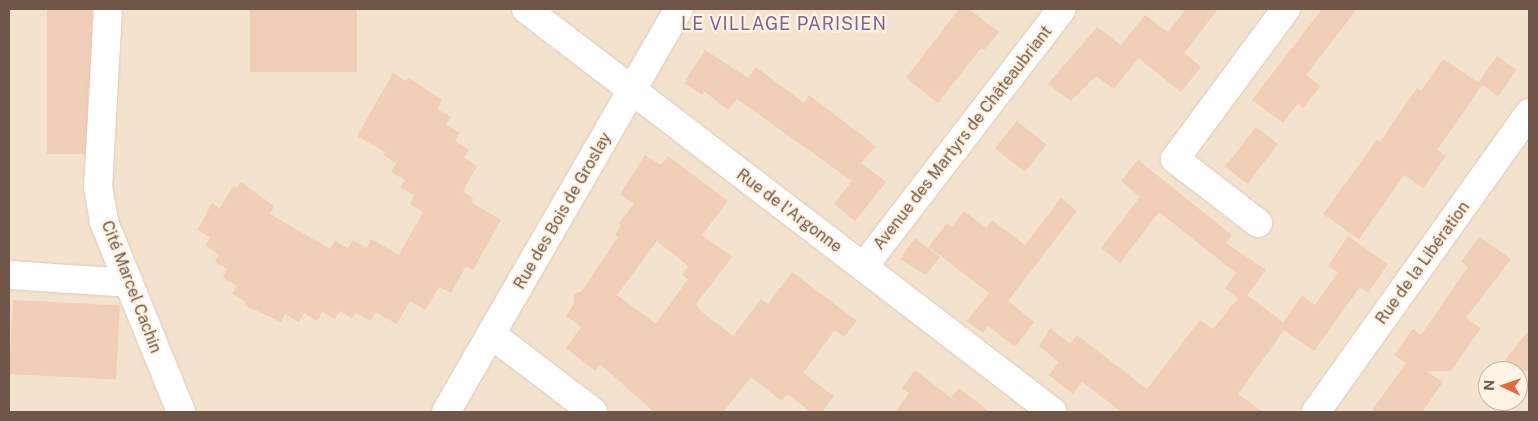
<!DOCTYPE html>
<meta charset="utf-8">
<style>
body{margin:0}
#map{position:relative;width:1538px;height:421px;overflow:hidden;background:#fbf0df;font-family:"Public Sans",sans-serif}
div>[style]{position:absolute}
.residential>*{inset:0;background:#f3e2cd}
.building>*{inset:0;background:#f0ceb7;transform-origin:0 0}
.roads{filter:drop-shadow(0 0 1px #dfccbb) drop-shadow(0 0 1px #dfccbb)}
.minor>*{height:28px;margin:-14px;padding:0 14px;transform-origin:14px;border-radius:14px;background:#fff}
span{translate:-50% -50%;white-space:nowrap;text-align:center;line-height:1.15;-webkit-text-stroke:4.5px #fff4e4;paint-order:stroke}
.street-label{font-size:16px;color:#705648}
.neighbourhood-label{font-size:18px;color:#836394;letter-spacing:1px}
.frame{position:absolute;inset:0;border:10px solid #705648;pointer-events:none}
.north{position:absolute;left:1478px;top:361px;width:50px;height:50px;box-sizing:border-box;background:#fff4e4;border:1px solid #c6b5a6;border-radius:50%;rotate:273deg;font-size:14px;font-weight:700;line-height:20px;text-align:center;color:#705648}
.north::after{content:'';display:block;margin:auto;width:18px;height:22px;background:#e46945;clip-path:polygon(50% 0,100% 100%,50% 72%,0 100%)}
</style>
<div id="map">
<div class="residential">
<i style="clip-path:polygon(evenodd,9px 9px,1529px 9px,1529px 412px,9px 412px,9px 9px,1488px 371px,1518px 371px,1518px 401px,1488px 401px,1488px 371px)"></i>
</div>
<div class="building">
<i style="left:47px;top:9px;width:45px;height:145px"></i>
<i style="left:250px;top:9px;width:107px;height:63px"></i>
<i style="clip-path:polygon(959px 9px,969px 9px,999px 32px,984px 50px,981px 48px,938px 103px,906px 78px)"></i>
<i style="clip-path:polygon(1186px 9px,1218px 9px,1184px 53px,1201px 67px,1181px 92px,1138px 58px,1114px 89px,1096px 76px,1071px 101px,1048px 84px,1097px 27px,1121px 45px,1145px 15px,1168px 32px)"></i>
<i style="clip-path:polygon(1322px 9px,1357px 9px,1306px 75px,1321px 86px,1303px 108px,1298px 103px,1283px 123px,1252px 100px)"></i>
<i style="clip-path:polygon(705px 50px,748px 78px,756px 67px,804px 103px,809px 95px,876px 146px,861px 163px,886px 182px,855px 221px,834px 204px,852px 181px,737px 99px,728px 110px,704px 91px,702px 95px,684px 83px)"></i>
<i style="left:1497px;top:56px;width:24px;height:32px;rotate:35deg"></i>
<i style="clip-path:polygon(1443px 59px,1482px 85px,1437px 150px,1446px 156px,1423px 188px,1404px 175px,1359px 239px,1323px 214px,1377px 140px,1380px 142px,1417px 88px,1421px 91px)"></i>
<i style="clip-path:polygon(393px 73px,406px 81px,408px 77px,442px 100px,437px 109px,451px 117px,446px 125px,460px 133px,455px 141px,469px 150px,464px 158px,477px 166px,463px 192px,473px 198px,471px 202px,501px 220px,473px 270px,466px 266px,451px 293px,439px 287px,425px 310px,410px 301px,397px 324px,376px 312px,371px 321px,356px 313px,352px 318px,340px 311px,335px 319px,322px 312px,317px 321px,304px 313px,299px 322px,285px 314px,281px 322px,244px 305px,246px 302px,232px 294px,237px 286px,223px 278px,227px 269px,215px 262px,219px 254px,205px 246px,210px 237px,197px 230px,212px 203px,220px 208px,233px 186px,237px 188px,241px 182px,274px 206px,270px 214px,330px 249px,335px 241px,348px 248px,353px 240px,367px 248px,371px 239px,399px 255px,423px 212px,410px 204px,414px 195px,400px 187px,405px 180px,391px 172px,396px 163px,383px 155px,385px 152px,357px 136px)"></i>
<i style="left:1017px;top:121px;width:38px;height:35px;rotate:39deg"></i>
<i style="left:1256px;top:127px;width:28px;height:50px;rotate:38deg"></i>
<i style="clip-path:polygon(evenodd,645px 155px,661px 165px,668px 156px,728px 201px,702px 235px,732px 257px,696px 304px,702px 312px,733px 336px,761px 299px,768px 304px,792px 272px,857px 321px,844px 337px,835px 330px,803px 373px,834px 396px,822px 412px,811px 412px,787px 394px,782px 401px,751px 377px,723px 412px,654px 412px,600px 364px,595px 371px,566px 348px,581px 327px,566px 316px,574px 304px,574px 294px,582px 291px,618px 237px,615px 235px,621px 225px,619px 223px,634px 204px,620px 194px,645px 155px,657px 241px,688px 266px,682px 275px,688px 279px,656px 324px,617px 295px,657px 241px)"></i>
<i style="clip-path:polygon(1138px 160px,1232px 235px,1226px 243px,1266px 270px,1247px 295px,1283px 322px,1302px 296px,1315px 305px,1338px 272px,1328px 266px,1348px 236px,1388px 264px,1368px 293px,1360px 287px,1314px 351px,1284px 330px,1238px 394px,1263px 412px,1122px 412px,1082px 382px,1073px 394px,1049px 375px,1059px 362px,1039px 346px,1050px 328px,1070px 344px,1077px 335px,1147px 389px,1200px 320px,1213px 329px,1238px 298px,1225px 288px,1236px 273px,1159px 212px,1120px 263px,1101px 248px,1140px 197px,1121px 181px)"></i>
<i style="clip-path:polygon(1061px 198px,1077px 211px,1008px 301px,1034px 322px,1015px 347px,988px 326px,983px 333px,967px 321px,989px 293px,929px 247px,947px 223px,952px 227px,964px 211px,986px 228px,992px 220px,1025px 245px)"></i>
<i style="clip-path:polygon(1479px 237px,1511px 259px,1466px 318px,1481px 328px,1451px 371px,1426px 371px,1443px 382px,1422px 412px,1371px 412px,1406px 363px,1394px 355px,1413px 329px,1421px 335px,1468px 267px,1461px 262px)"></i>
<i style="clip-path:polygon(915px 238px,940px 257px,926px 275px,900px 259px)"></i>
<i style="left:13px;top:300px;width:107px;height:74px;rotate:3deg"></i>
<i style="clip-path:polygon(1529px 330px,1529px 371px,1496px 371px)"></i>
<i style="clip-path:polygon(915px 370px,951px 398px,959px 388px,990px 412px,895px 412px,909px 393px,902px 388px)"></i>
</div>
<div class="roads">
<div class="minor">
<i style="left:108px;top:9px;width:178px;rotate:93.2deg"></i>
<i style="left:98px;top:187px;width:36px;rotate:80deg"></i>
<i style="left:104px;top:222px;width:205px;rotate:67.9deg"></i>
<i style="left:526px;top:9px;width:663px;rotate:37.41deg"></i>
<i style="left:1258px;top:223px;width:105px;rotate:-142.4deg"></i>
<i style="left:1175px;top:159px;width:187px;rotate:-53.5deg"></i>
<i style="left:864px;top:266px;width:324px;rotate:-52.4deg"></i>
<i style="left:9px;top:275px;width:120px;rotate:3.8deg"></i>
<i style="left:492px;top:335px;width:127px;rotate:37.3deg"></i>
<i style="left:446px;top:412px;width:466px;rotate:-60deg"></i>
<i style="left:1316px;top:412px;width:367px;rotate:-54.5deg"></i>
</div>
</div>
<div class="street-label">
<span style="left:963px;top:138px;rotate:-52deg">Avenue des Martyrs de Châteaubriant</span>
<span style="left:563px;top:211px;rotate:-60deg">Rue des Bois de Groslay</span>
<span style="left:789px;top:211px;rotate:37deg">Rue de l'Argonne</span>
<span style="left:1423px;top:263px;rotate:-54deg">Rue de la Libération</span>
<span style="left:131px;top:287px;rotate:69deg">Cité Marcel Cachin</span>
</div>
<div class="neighbourhood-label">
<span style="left:784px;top:24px">LE VILLAGE PARISIEN</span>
</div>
<div class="frame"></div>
<div class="north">N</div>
</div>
